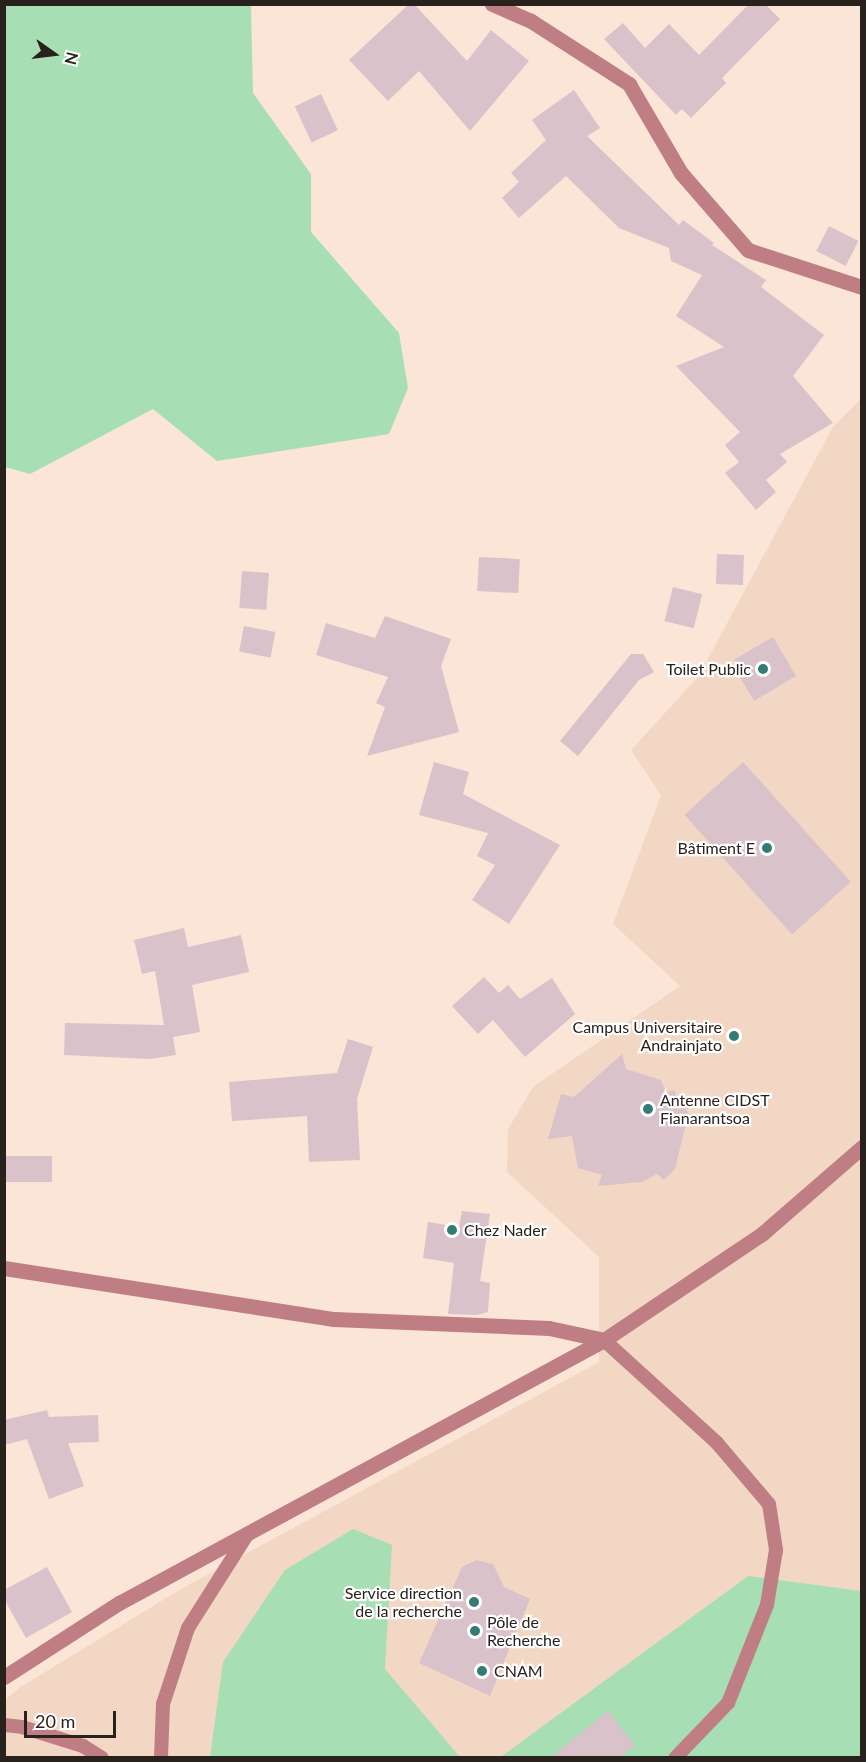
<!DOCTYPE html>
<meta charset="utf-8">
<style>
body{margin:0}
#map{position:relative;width:866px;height:1762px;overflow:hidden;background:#fae5d7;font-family:Lato,sans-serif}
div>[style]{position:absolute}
.built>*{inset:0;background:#f3d7c5}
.green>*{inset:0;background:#a8deb4}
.building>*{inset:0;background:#dac2ca;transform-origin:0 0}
.lane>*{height:14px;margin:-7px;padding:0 7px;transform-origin:7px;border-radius:7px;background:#bf7e83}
.street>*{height:15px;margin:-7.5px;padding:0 7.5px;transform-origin:7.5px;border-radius:7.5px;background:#bf7e83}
.dots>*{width:16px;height:16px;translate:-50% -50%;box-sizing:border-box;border:3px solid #fff;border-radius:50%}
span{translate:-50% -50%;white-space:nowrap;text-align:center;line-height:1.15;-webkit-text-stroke:4.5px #fff;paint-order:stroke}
.poi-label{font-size:16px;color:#29211c}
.right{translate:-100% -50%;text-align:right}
.left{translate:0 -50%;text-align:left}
.frame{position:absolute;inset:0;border:6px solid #29211c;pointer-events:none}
.north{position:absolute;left:24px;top:24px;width:60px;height:60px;-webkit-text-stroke:4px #fff;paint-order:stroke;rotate:104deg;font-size:16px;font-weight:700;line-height:24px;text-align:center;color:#29211c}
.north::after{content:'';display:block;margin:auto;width:21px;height:27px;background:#29211c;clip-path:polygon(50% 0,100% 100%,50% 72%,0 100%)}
.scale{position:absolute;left:24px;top:1711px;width:92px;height:27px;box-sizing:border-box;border:3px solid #29211c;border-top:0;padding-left:8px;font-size:18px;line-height:21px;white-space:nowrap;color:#29211c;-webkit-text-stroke:4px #fff;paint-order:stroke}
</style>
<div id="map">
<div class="built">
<i style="clip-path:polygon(861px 399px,861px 1757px,5px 1757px,4px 1701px,19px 1688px,181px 1589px,599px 1362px,599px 1257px,507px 1172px,508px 1129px,533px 1087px,680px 986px,613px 924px,661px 795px,631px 750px,698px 677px,833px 427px)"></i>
</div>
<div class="green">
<i style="clip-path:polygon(4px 5px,251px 5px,253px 93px,311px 174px,311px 232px,399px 333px,408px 388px,389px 434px,217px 461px,153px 409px,30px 474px,5px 467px)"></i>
<i style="clip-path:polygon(353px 1529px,392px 1545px,385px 1669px,460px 1757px,210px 1757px,223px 1662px,285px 1570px)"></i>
<i style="clip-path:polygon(748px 1576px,861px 1591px,861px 1757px,499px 1758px)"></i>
</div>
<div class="building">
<i style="clip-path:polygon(409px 4px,414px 4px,467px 61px,491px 30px,529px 61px,470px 131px,419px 71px,388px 101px,349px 60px)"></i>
<i style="clip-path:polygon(749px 4px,765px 4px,780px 19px,722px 78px,726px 83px,691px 118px,682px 109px,676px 115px,604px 39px,623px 23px,645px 48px,669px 24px,699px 55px)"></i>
<i style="clip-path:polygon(574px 90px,600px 128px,587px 136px,679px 225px,683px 220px,714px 243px,712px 245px,766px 280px,761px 287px,824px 335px,793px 376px,833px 423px,780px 454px,787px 462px,766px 480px,776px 492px,756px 510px,725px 473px,739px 462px,725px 445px,740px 432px,676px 366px,724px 347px,676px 316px,702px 275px,671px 261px,669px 248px,619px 228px,566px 176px,519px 218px,502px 198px,519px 182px,511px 173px,546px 140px,532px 120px)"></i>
<i style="left:321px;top:94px;width:40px;height:29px;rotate:65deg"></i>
<i style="left:829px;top:226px;width:33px;height:28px;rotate:27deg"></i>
<i style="left:717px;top:554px;width:27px;height:30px;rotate:2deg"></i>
<i style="left:479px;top:557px;width:41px;height:34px;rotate:3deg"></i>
<i style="left:242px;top:571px;width:27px;height:37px;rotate:4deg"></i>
<i style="left:673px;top:587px;width:30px;height:35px;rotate:14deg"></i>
<i style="clip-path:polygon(385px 616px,451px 639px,441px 666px,459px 732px,367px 756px,385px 707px,376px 703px,388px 677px,316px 655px,326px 623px,375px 638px)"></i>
<i style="left:244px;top:626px;width:32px;height:26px;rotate:11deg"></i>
<i style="clip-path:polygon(773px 637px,796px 676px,754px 701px,735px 669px,735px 659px)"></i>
<i style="clip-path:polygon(631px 654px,643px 654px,654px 672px,639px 680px,578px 756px,560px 741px)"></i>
<i style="clip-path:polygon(434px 762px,469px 772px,463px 794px,560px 845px,509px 924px,472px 900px,495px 865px,477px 856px,488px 833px,419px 815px)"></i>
<i style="left:743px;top:762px;width:161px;height:79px;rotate:48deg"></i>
<i style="clip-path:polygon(184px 928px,188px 947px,241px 935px,249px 972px,192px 985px,200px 1032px,173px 1037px,176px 1055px,150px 1059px,64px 1055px,65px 1023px,164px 1025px,155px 971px,142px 974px,134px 940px)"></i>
<i style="clip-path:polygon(484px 977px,499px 993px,508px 985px,520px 999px,552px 978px,575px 1014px,525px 1057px,493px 1020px,478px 1034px,452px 1006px)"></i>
<i style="clip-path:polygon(348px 1039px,373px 1047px,357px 1099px,360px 1160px,309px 1162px,307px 1116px,232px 1121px,229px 1082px,337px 1073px)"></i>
<i style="clip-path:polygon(622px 1054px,626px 1069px,661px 1080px,666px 1092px,675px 1090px,677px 1102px,684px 1101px,688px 1115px,675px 1169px,664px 1180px,657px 1174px,642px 1182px,598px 1186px,602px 1175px,578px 1168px,572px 1136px,548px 1139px,561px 1094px,574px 1097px)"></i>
<i style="left:4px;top:1156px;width:48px;height:26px"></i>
<i style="clip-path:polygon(462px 1211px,490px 1214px,480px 1281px,490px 1283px,488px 1312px,477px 1315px,448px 1314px,454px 1263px,423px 1258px,428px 1222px,459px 1227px)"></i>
<i style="clip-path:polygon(47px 1410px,49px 1417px,98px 1415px,99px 1442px,68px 1443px,84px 1486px,49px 1499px,27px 1439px,4px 1445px,4px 1420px)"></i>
<i style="clip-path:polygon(476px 1560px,493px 1564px,504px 1587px,530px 1599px,490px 1696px,419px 1663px,462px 1567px)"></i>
<i style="clip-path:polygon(47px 1567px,72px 1612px,26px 1638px,4px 1599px,4px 1590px)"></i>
<i style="clip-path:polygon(608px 1711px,635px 1746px,619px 1758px,550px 1758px)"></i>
</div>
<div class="lane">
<i style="left:604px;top:1340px;width:153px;rotate:42.3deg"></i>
<i style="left:717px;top:1443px;width:80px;rotate:49.6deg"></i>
<i style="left:769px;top:1504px;width:47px;rotate:81.3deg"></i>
<i style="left:776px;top:1550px;width:56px;rotate:99.3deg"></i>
<i style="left:767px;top:1605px;width:105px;rotate:111.7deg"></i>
<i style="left:728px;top:1703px;width:76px;rotate:133.9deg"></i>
<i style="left:4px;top:1725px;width:18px;rotate:6deg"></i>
<i style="left:22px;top:1727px;width:64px;rotate:17.3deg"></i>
<i style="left:83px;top:1746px;width:22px;rotate:32deg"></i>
<i style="left:161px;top:1758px;width:54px;rotate:-87.9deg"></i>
<i style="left:163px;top:1704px;width:80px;rotate:-71.8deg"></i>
<i style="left:188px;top:1628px;width:110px;rotate:-57.6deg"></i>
</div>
<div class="street">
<i style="left:492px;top:4px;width:43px;rotate:23.6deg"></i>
<i style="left:531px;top:21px;width:117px;rotate:32.7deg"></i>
<i style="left:629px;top:84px;width:103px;rotate:59.7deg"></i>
<i style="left:681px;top:173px;width:102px;rotate:49deg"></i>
<i style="left:748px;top:250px;width:120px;rotate:18deg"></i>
<i style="left:4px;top:1268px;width:334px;rotate:8.8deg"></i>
<i style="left:334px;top:1319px;width:215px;rotate:2.4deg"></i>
<i style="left:549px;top:1328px;width:56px;rotate:12.3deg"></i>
<i style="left:4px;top:1677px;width:137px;rotate:-32.8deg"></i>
<i style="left:119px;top:1603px;width:552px;rotate:-28.47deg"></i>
<i style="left:604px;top:1340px;width:192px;rotate:-33.9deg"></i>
<i style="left:763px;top:1233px;width:131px;rotate:-41deg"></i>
</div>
<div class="dots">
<i style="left:763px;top:669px;background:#337b76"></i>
<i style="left:767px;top:848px;background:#337b76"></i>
<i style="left:734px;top:1036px;background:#337b76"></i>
<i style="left:648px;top:1109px;background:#337b76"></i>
<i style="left:452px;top:1230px;background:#337b76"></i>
<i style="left:474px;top:1602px;background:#337b76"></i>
<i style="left:475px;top:1631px;background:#337b76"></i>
<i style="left:482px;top:1671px;background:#337b76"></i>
</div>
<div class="poi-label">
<span class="right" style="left:751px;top:669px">Toilet Public</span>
<span class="right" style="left:755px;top:848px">Bâtiment E</span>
<span class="right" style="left:722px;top:1036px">Campus Universitaire<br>Andrainjato</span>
<span class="left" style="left:660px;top:1109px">Antenne CIDST<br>Fianarantsoa</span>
<span class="left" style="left:464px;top:1230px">Chez Nader</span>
<span class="right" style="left:462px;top:1602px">Service direction<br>de la recherche</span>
<span class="left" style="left:487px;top:1631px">Pôle de<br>Recherche</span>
<span class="left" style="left:494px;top:1671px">CNAM</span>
</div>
<div class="frame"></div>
<div class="north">N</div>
<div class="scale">20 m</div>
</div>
